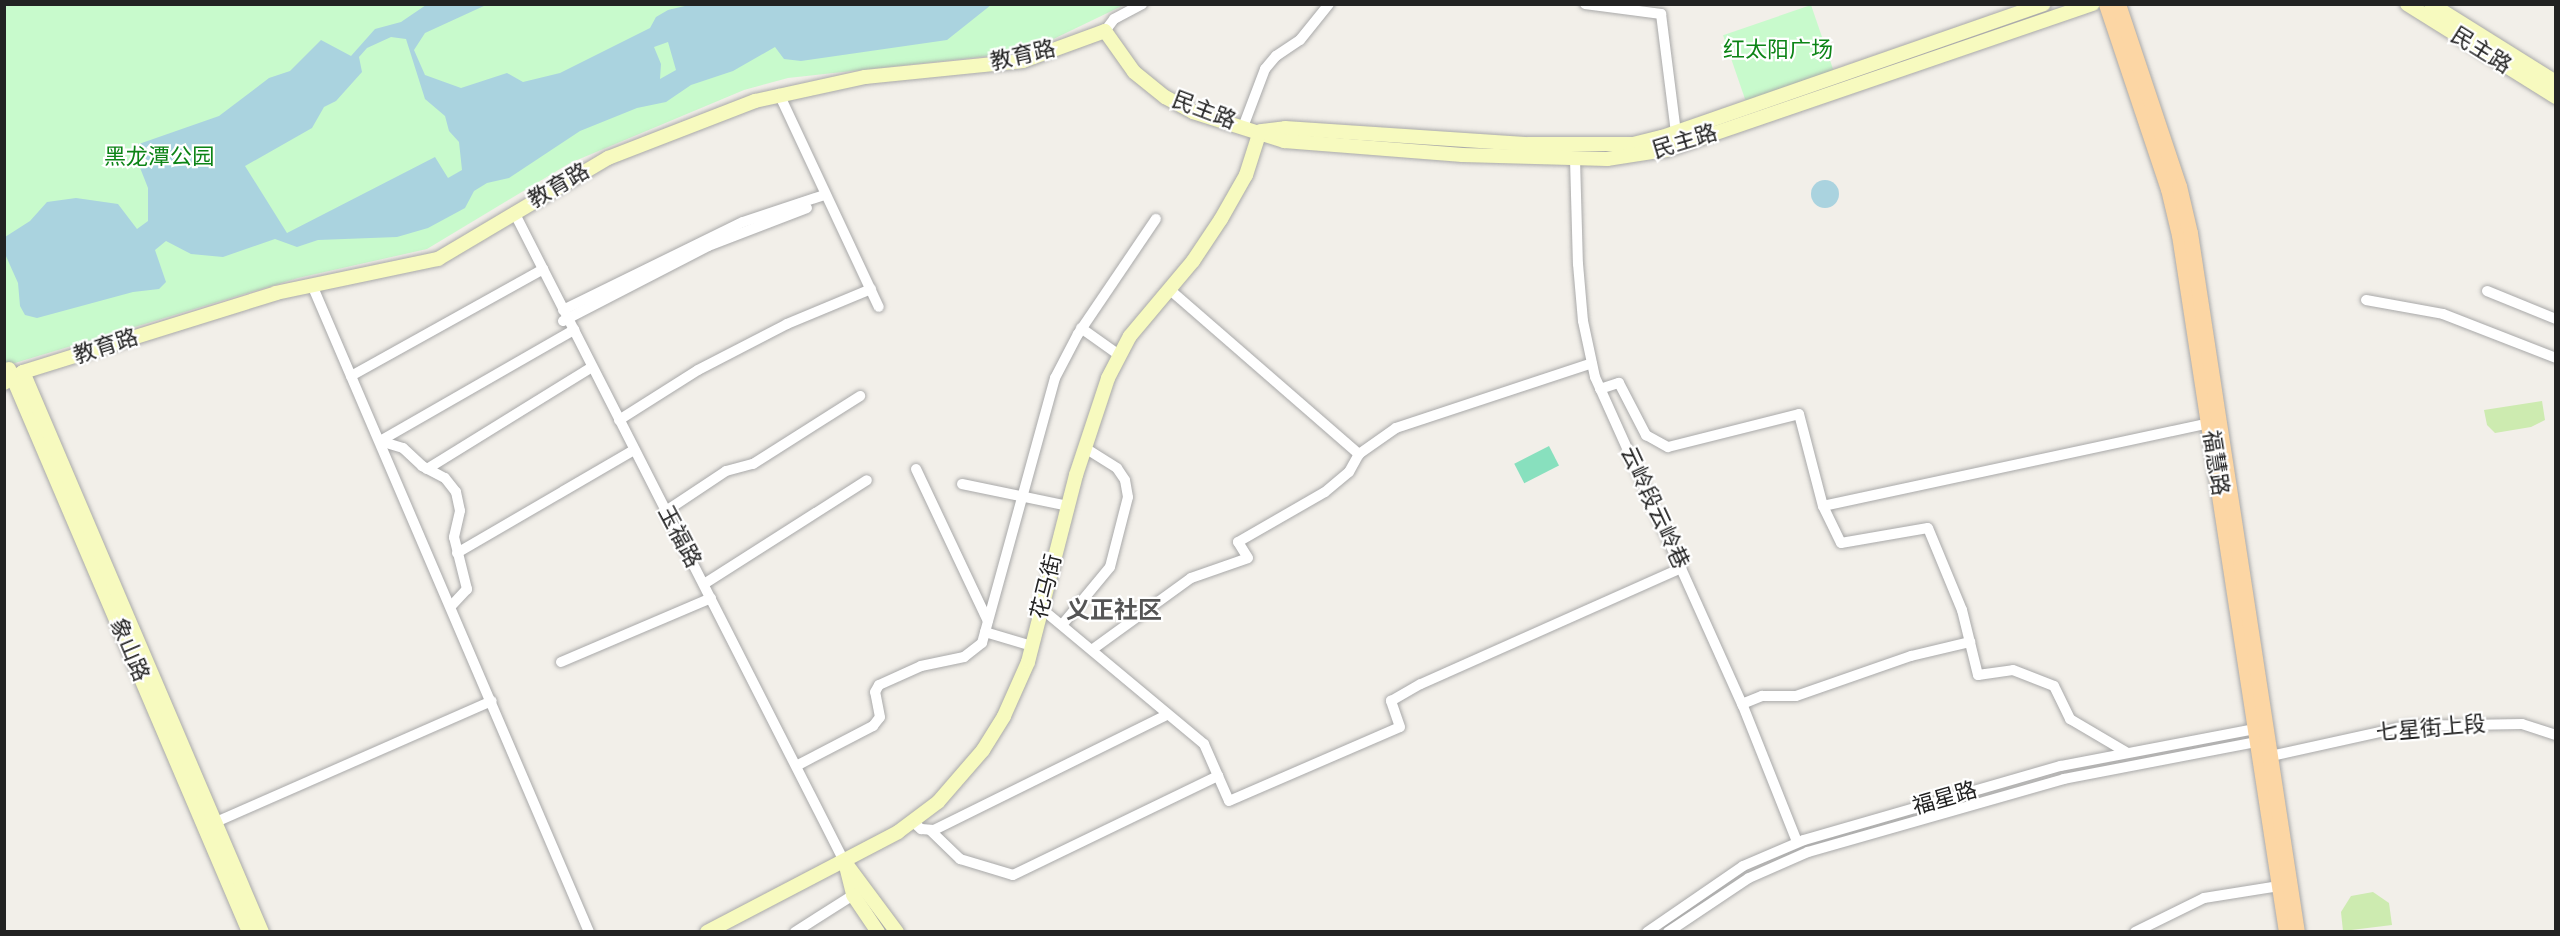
<!DOCTYPE html>
<meta charset="utf-8">
<style>
body{margin:0}
#map{position:relative;width:2560px;height:936px;overflow:hidden;background:#f2efe9;font-family:Karla,"Noto Sans SC",sans-serif}
div>[style]{position:absolute}
.grass>*{inset:0;background:#cdebb0}
.park>*{inset:0;background:#c8facc;transform-origin:0 0}
.pitch>*{inset:0;background:#88e0be;transform-origin:0 0}
.water>*{inset:0;background:#aad3df}
.round{border-radius:50%}
.roads{filter:drop-shadow(0 0 2px #a9a9a9) drop-shadow(0 0 2px #a9a9a9)}
.street>*{height:10px;margin:-5px;padding:0 5px;transform-origin:5px;border-radius:5px;background:#fff}
.secondary>*{height:14px;margin:-7px;padding:0 7px;transform-origin:7px;border-radius:7px;background:#f7fabf}
.primary>*{height:15px;margin:-7.5px;padding:0 7.5px;transform-origin:7.5px;border-radius:7.5px;background:#fcd6a4}
span{translate:-50% -50%;white-space:nowrap;text-align:center;line-height:1.15;-webkit-text-stroke:4.5px #fff;paint-order:stroke}
.park-label{font-size:22px;color:#0c8416}
.street-label{font-size:22px;color:#222}
.neighbourhood-label{font-size:24px;color:#555;font-weight:700}
.frame{position:absolute;inset:0;border:6px solid #222;pointer-events:none}
</style>
<div id="map">
<div class="grass">
<i style="clip-path:polygon(2542px 401px,2545px 420px,2531px 427px,2495px 433px,2487px 425px,2484px 410px)"></i>
<i style="clip-path:polygon(2373px 892px,2389px 903px,2392px 925px,2343px 931px,2341px 912px,2351px 896px)"></i>
</div>
<div class="park">
<i style="clip-path:polygon(5px 5px,1124px 5px,1041px 45px,1007px 54px,788px 78px,744px 90px,570px 163px,427px 249px,298px 278px,5px 366px)"></i>
<i style="left:1811px;top:5px;width:69px;height:93px;rotate:71deg"></i>
</div>
<div class="pitch">
<i style="left:1549px;top:446px;width:22px;height:39px;rotate:63deg"></i>
</div>
<div class="water">
<i style="clip-path:polygon(evenodd,725px 4px,991px 5px,947px 40px,801px 61px,784px 59px,775px 47px,733px 71px,691px 85px,666px 102px,637px 108px,580px 131px,509px 178px,487px 183px,474px 191px,465px 208px,428px 228px,397px 237px,318px 240px,297px 247px,275px 239px,223px 257px,191px 254px,166px 241px,155px 250px,166px 282px,159px 289px,133px 292px,37px 318px,25px 315px,20px 306px,18px 283px,5px 254px,5px 237px,30px 221px,47px 202px,76px 198px,118px 204px,137px 229px,148px 221px,148px 188px,135px 155px,136px 145px,219px 116px,269px 78px,290px 71px,321px 40px,351px 56px,375px 29px,401px 22px,426px 5px,486px 5px,425px 33px,414px 50px,425px 75px,461px 88px,507px 73px,523px 82px,560px 73px,650px 28px,656px 17px,668px 10px,689px 5px,725px 4px,391px 37px,406px 39px,425px 99px,445px 116px,449px 131px,459px 142px,462px 170px,448px 178px,435px 157px,287px 233px,245px 166px,312px 128px,324px 107px,336px 101px,362px 72px,359px 57px,367px 48px,391px 37px,725px 4px,668px 42px,676px 70px,660px 79px,661px 64px,654px 47px,668px 42px)"></i>
<i class="round" style="left:1811px;top:180px;width:28px;height:28px"></i>
</div>
<div class="roads">
<div class="street">
<i style="left:1585px;top:4px;width:77px;rotate:7.5deg"></i>
<i style="left:1661px;top:14px;width:120px;rotate:82.8deg"></i>
<i style="left:1105px;top:31px;width:15px;rotate:-53deg"></i>
<i style="left:1114px;top:19px;width:32px;rotate:-28deg"></i>
<i style="left:779px;top:94px;width:235px;rotate:64.9deg"></i>
<i style="left:1243px;top:127px;width:62px;rotate:-69.2deg"></i>
<i style="left:1265px;top:69px;width:17px;rotate:-50deg"></i>
<i style="left:1276px;top:56px;width:29px;rotate:-34deg"></i>
<i style="left:1300px;top:40px;width:46px;rotate:-51.1deg"></i>
<i style="left:1575px;top:159px;width:105px;rotate:88.4deg"></i>
<i style="left:1578px;top:264px;width:57px;rotate:85deg"></i>
<i style="left:1583px;top:321px;width:57px;rotate:77.9deg"></i>
<i style="left:1595px;top:377px;width:361px;rotate:65.8deg"></i>
<i style="left:1743px;top:706px;width:146px;rotate:68.3deg"></i>
<i style="left:514px;top:212px;width:728px;rotate:63.05deg"></i>
<i style="left:312px;top:285px;width:704px;rotate:66.82deg"></i>
<i style="left:1169px;top:289px;width:252px;rotate:41deg"></i>
<i style="left:2487px;top:291px;width:74px;rotate:22.1deg"></i>
<i style="left:2366px;top:300px;width:78px;rotate:10.3deg"></i>
<i style="left:2443px;top:314px;width:121px;rotate:21.3deg"></i>
<i style="left:563px;top:310px;width:200px;rotate:-26.1deg"></i>
<i style="left:743px;top:222px;width:85px;rotate:-18.4deg"></i>
<i style="left:563px;top:321px;width:163px;rotate:-27.3deg"></i>
<i style="left:708px;top:246px;width:106px;rotate:-21deg"></i>
<i style="left:1081px;top:328px;width:47px;rotate:35.4deg"></i>
<i style="left:351px;top:376px;width:220px;rotate:-29.1deg"></i>
<i style="left:1600px;top:389px;width:20px;rotate:-18deg"></i>
<i style="left:1619px;top:383px;width:59px;rotate:62.6deg"></i>
<i style="left:1646px;top:435px;width:25px;rotate:29deg"></i>
<i style="left:1668px;top:447px;width:135px;rotate:-14.1deg"></i>
<i style="left:1799px;top:414px;width:95px;rotate:75.4deg"></i>
<i style="left:1823px;top:506px;width:41px;rotate:64.1deg"></i>
<i style="left:1841px;top:543px;width:88px;rotate:-9.8deg"></i>
<i style="left:1928px;top:528px;width:89px;rotate:67.5deg"></i>
<i style="left:1962px;top:610px;width:67px;rotate:76.2deg"></i>
<i style="left:1978px;top:675px;width:35px;rotate:-8deg"></i>
<i style="left:2013px;top:670px;width:44px;rotate:21.3deg"></i>
<i style="left:2054px;top:686px;width:37px;rotate:64deg"></i>
<i style="left:2070px;top:719px;width:65px;rotate:30.5deg"></i>
<i style="left:619px;top:420px;width:93px;rotate:-32.3deg"></i>
<i style="left:698px;top:370px;width:100px;rotate:-27.3deg"></i>
<i style="left:787px;top:324px;width:91px;rotate:-22.6deg"></i>
<i style="left:380px;top:441px;width:224px;rotate:-29.8deg"></i>
<i style="left:380px;top:441px;width:24px;rotate:17deg"></i>
<i style="left:403px;top:448px;width:26px;rotate:43deg"></i>
<i style="left:422px;top:466px;width:26px;rotate:28deg"></i>
<i style="left:445px;top:478px;width:18px;rotate:52deg"></i>
<i style="left:456px;top:492px;width:19px;rotate:78deg"></i>
<i style="left:460px;top:511px;width:27px;rotate:103deg"></i>
<i style="left:454px;top:537px;width:54px;rotate:76deg"></i>
<i style="left:467px;top:589px;width:22px;rotate:133deg"></i>
<i style="left:427px;top:469px;width:194px;rotate:-31.7deg"></i>
<i style="left:916px;top:469px;width:168px;rotate:64.7deg"></i>
<i style="left:962px;top:484px;width:108px;rotate:11.7deg"></i>
<i style="left:1823px;top:506px;width:395px;rotate:-12.1deg"></i>
<i style="left:666px;top:511px;width:72px;rotate:-33.7deg"></i>
<i style="left:726px;top:471px;width:28px;rotate:-15deg"></i>
<i style="left:753px;top:464px;width:127px;rotate:-32.4deg"></i>
<i style="left:457px;top:553px;width:205px;rotate:-30.2deg"></i>
<i style="left:704px;top:584px;width:193px;rotate:-32.5deg"></i>
<i style="left:1042px;top:609px;width:211px;rotate:39.8deg"></i>
<i style="left:1204px;top:744px;width:62px;rotate:66.3deg"></i>
<i style="left:1229px;top:801px;width:186px;rotate:-23.4deg"></i>
<i style="left:1400px;top:727px;width:28px;rotate:-109deg"></i>
<i style="left:1391px;top:701px;width:34px;rotate:-30deg"></i>
<i style="left:1421px;top:684px;width:285px;rotate:-24deg"></i>
<i style="left:1062px;top:625px;width:75px;rotate:-50.4deg"></i>
<i style="left:1110px;top:567px;width:72px;rotate:-75.6deg"></i>
<i style="left:1128px;top:497px;width:17px;rotate:-100deg"></i>
<i style="left:1125px;top:480px;width:14px;rotate:-124deg"></i>
<i style="left:1117px;top:468px;width:39px;rotate:-148deg"></i>
<i style="left:985px;top:632px;width:49px;rotate:16.6deg"></i>
<i style="left:1093px;top:649px;width:121px;rotate:-35.9deg"></i>
<i style="left:1191px;top:578px;width:60px;rotate:-19.3deg"></i>
<i style="left:1248px;top:558px;width:19px;rotate:-122deg"></i>
<i style="left:1238px;top:542px;width:100px;rotate:-29.9deg"></i>
<i style="left:1325px;top:492px;width:31px;rotate:-40deg"></i>
<i style="left:1349px;top:472px;width:21px;rotate:-61deg"></i>
<i style="left:1359px;top:454px;width:45px;rotate:-35.1deg"></i>
<i style="left:1396px;top:428px;width:206px;rotate:-18.3deg"></i>
<i style="left:561px;top:662px;width:163px;rotate:-23.1deg"></i>
<i style="left:1742px;top:704px;width:22px;rotate:-22deg"></i>
<i style="left:1762px;top:696px;width:34px"></i>
<i style="left:1796px;top:696px;width:122px;rotate:-19.2deg"></i>
<i style="left:1911px;top:656px;width:61px;rotate:-13.3deg"></i>
<i style="left:2271px;top:756px;width:140px;rotate:-12.4deg"></i>
<i style="left:2408px;top:726px;width:114px;rotate:-1deg"></i>
<i style="left:2522px;top:724px;width:36px;rotate:18deg"></i>
<i style="left:798px;top:765px;width:85px;rotate:-27.5deg"></i>
<i style="left:873px;top:726px;width:11px;rotate:-52deg"></i>
<i style="left:880px;top:717px;width:25px;rotate:-101deg"></i>
<i style="left:875px;top:692px;width:8px;rotate:-60deg"></i>
<i style="left:879px;top:685px;width:46px;rotate:-24.3deg"></i>
<i style="left:921px;top:666px;width:44px;rotate:-11.8deg"></i>
<i style="left:964px;top:657px;width:23px;rotate:-38deg"></i>
<i style="left:982px;top:643px;width:275px;rotate:-74.6deg"></i>
<i style="left:1055px;top:378px;width:50px;rotate:-62.4deg"></i>
<i style="left:1078px;top:334px;width:139px;rotate:-55.9deg"></i>
<i style="left:216px;top:822px;width:301px;rotate:-23.7deg"></i>
<i style="left:913px;top:822px;width:11px;rotate:41deg"></i>
<i style="left:921px;top:829px;width:13px;rotate:4deg"></i>
<i style="left:934px;top:830px;width:260px;rotate:-26.3deg"></i>
<i style="left:930px;top:830px;width:42px;rotate:44deg"></i>
<i style="left:960px;top:859px;width:55px;rotate:16.8deg"></i>
<i style="left:1013px;top:875px;width:228px;rotate:-25.8deg"></i>
<i style="left:795px;top:932px;width:69px;rotate:-32.5deg"></i>
<i style="left:1647px;top:932px;width:116px;rotate:-34.5deg"></i>
<i style="left:1743px;top:866px;width:66px;rotate:-23.1deg"></i>
<i style="left:1804px;top:840px;width:267px;rotate:-16.1deg"></i>
<i style="left:2061px;top:766px;width:203px;rotate:-10.8deg"></i>
<i style="left:1668px;top:932px;width:97px;rotate:-33.7deg"></i>
<i style="left:1749px;top:878px;width:64px;rotate:-23.8deg"></i>
<i style="left:1808px;top:852px;width:266px;rotate:-15.9deg"></i>
<i style="left:2064px;top:779px;width:202px;rotate:-10.9deg"></i>
<i style="left:2135px;top:932px;width:77px;rotate:-26.2deg"></i>
<i style="left:2204px;top:898px;width:76px;rotate:-9.1deg"></i>
</div>
<div class="secondary">
<i style="left:2407px;top:4px;width:176px;rotate:32deg"></i>
<i style="left:2431px;top:4px;width:147px;rotate:32deg"></i>
<i style="left:1262px;top:131px;width:23px;rotate:-7deg"></i>
<i style="left:1285px;top:128px;width:244px;rotate:3.8deg"></i>
<i style="left:1528px;top:144px;width:105px"></i>
<i style="left:1633px;top:144px;width:30px;rotate:-14deg"></i>
<i style="left:1662px;top:137px;width:404px;rotate:-19.2deg"></i>
<i style="left:9px;top:369px;width:612px;rotate:66.91deg"></i>
<i style="left:23px;top:372px;width:609px;rotate:66.89deg"></i>
<i style="left:4px;top:383px;width:22px;rotate:-30deg"></i>
<i style="left:23px;top:372px;width:265px;rotate:-17.3deg"></i>
<i style="left:276px;top:293px;width:166px;rotate:-11.9deg"></i>
<i style="left:438px;top:259px;width:198px;rotate:-30.7deg"></i>
<i style="left:608px;top:158px;width:158px;rotate:-21.2deg"></i>
<i style="left:755px;top:101px;width:113px;rotate:-12.3deg"></i>
<i style="left:865px;top:77px;width:159px;rotate:-5.8deg"></i>
<i style="left:1023px;top:61px;width:87px;rotate:-20.1deg"></i>
<i style="left:1105px;top:31px;width:50px;rotate:54.7deg"></i>
<i style="left:1134px;top:72px;width:40px;rotate:39deg"></i>
<i style="left:1165px;top:97px;width:32px;rotate:28deg"></i>
<i style="left:1193px;top:112px;width:96px;rotate:17.7deg"></i>
<i style="left:1284px;top:141px;width:179px;rotate:4.5deg"></i>
<i style="left:1462px;top:155px;width:145px;rotate:1.6deg"></i>
<i style="left:1607px;top:159px;width:60px;rotate:-8.7deg"></i>
<i style="left:1666px;top:150px;width:451px;rotate:-18.9deg"></i>
<i style="left:844px;top:861px;width:89px;rotate:53.3deg"></i>
<i style="left:846px;top:866px;width:30px;rotate:76deg"></i>
<i style="left:853px;top:895px;width:45px;rotate:56deg"></i>
<i style="left:707px;top:932px;width:216px;rotate:-27.6deg"></i>
<i style="left:898px;top:832px;width:50px;rotate:-36.9deg"></i>
<i style="left:938px;top:802px;width:69px;rotate:-49.1deg"></i>
<i style="left:983px;top:750px;width:40px;rotate:-58deg"></i>
<i style="left:1004px;top:716px;width:59px;rotate:-66deg"></i>
<i style="left:1028px;top:662px;width:193px;rotate:-75.6deg"></i>
<i style="left:1076px;top:475px;width:102px;rotate:-71.7deg"></i>
<i style="left:1108px;top:378px;width:47px;rotate:-62.4deg"></i>
<i style="left:1130px;top:336px;width:98px;rotate:-50deg"></i>
<i style="left:1193px;top:261px;width:50px;rotate:-56.3deg"></i>
<i style="left:1221px;top:219px;width:51px;rotate:-60.4deg"></i>
<i style="left:1246px;top:175px;width:46px;rotate:-72.3deg"></i>
</div>
<div class="primary">
<i style="left:2106px;top:4px;width:195px;rotate:71.5deg"></i>
<i style="left:2168px;top:189px;width:47px;rotate:76.6deg"></i>
<i style="left:2179px;top:235px;width:705px;rotate:81.27deg"></i>
<i style="left:2118px;top:4px;width:192px;rotate:71.5deg"></i>
<i style="left:2179px;top:186px;width:48px;rotate:76.8deg"></i>
<i style="left:2190px;top:233px;width:707px;rotate:81.3deg"></i>
</div>
</div>
<div class="park-label">
<span style="left:1778px;top:51px">红太阳广场</span>
<span style="left:159px;top:158px">黑龙潭公园</span>
</div>
<div class="street-label">
<span style="left:2481px;top:51px;rotate:32deg">民主路</span>
<span style="left:1023px;top:56px;rotate:-13deg">教育路</span>
<span style="left:1204px;top:111px;rotate:21deg">民主路</span>
<span style="left:1685px;top:142px;rotate:-17deg">民主路</span>
<span style="left:559px;top:186px;rotate:-30deg">教育路</span>
<span style="left:106px;top:347px;rotate:-18deg">教育路</span>
<span style="left:2215px;top:463px;rotate:81deg">福慧路</span>
<span style="left:1654px;top:508px;rotate:65deg">云岭段云岭巷</span>
<span style="left:679px;top:537px;rotate:62deg">玉福路</span>
<span style="left:1047px;top:587px;rotate:-76deg">花马街</span>
<span style="left:129px;top:650px;rotate:67deg">象山路</span>
<span style="left:2431px;top:729px;rotate:-5deg">七星街上段</span>
<span style="left:1945px;top:799px;rotate:-16deg">福星路</span>
</div>
<div class="neighbourhood-label">
<span style="left:1114px;top:611px">义正社区</span>
</div>
<div class="frame"></div>
</div>
